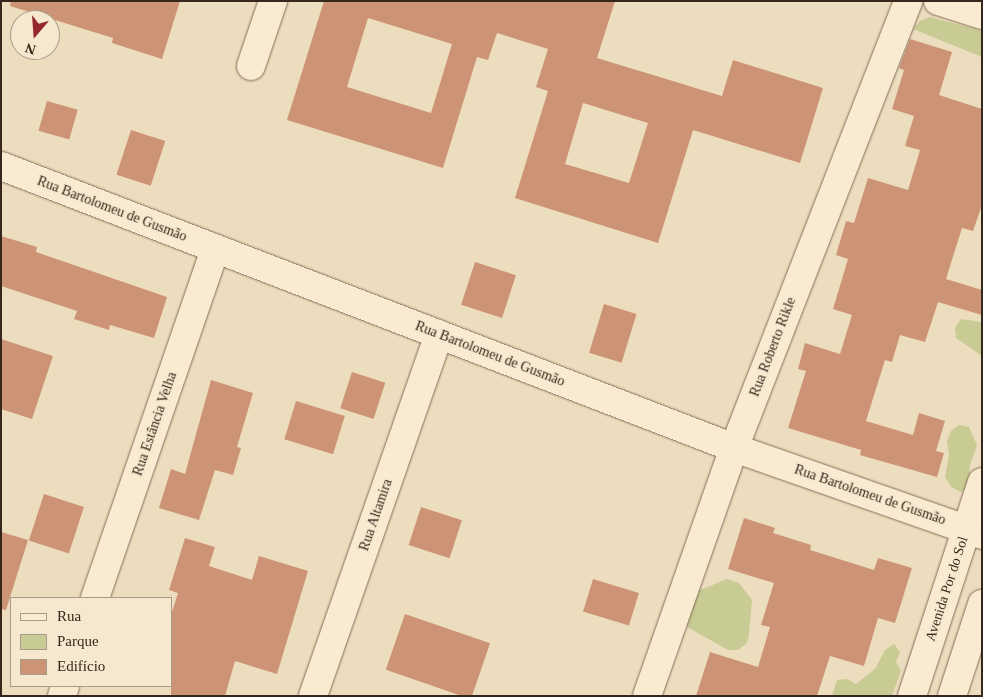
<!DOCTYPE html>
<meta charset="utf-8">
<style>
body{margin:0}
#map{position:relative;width:983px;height:697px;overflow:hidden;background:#edddbf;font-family:Georgia,serif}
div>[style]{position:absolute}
.green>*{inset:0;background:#c8cb93}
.building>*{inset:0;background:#cc9474;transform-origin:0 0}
.roads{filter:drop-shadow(0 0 1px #866e57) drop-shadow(0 0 1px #866e57)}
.minor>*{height:28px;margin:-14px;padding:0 14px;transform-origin:14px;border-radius:14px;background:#f9ebd2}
span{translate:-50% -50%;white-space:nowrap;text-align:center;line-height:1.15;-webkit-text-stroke:4px #f5e8ce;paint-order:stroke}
.street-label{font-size:14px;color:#35271c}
.frame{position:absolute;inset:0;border:2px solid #35271c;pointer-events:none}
.legend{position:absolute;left:10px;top:597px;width:162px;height:90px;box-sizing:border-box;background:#f5e8ce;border:1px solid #a89b87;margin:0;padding:6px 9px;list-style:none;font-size:15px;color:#35271c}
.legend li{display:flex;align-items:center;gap:10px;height:25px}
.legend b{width:25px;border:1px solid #a89b87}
.north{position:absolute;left:10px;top:10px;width:50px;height:50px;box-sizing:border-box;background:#f5e8ce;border:1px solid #a89b87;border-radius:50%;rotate:198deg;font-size:14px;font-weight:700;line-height:20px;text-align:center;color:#35271c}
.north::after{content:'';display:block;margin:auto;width:18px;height:22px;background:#95282e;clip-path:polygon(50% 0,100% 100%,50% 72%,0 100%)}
</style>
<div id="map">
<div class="green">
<i style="clip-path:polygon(930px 17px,982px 31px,982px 57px,913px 29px,920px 21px)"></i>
<i style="clip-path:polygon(961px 319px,982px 322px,982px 356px,956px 338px,955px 328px)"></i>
<i style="clip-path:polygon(959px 425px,969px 427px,977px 445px,970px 465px,969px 485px,961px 492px,951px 487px,945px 477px,949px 455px,947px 441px,951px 431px)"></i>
<i style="clip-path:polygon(727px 579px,739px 583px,752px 600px,749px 634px,747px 643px,738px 650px,728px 650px,687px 627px,683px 618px,698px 591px)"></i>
<i style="clip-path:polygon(894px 644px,900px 652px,896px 662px,901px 671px,892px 696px,832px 696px,837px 680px,847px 679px,856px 684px,875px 669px,885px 650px)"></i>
</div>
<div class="building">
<i style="clip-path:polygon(11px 1px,180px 1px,162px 59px,112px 43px,113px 38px,10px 6px)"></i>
<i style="clip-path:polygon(evenodd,324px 1px,615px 1px,597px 58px,722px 96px,733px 60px,823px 88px,800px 163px,693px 130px,658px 243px,515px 198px,548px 91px,536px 87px,548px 49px,497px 33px,488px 60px,477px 57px,443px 168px,287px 120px,324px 1px,368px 18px,452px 44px,431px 113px,347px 87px,368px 18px,324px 1px,583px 103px,648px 123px,629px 183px,565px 164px,583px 103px)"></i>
<i style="clip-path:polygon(910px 39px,952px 52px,939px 95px,982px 109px,982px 205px,973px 231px,962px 228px,946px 279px,982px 290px,982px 315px,938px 302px,925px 342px,900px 335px,892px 362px,885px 360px,866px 421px,913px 435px,919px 413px,945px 421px,936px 451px,944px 453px,937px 477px,860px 455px,861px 450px,788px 428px,806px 371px,798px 369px,805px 343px,840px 354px,852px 315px,833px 309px,848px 259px,836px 255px,846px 221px,854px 223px,868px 178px,908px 190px,920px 150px,905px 146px,914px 116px,892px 109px,904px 70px,899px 68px)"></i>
<i style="left:47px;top:101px;width:32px;height:31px;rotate:16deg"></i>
<i style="left:131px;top:130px;width:36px;height:47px;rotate:18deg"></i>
<i style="clip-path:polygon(1px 236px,37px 247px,36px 252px,167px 297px,154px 338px,110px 325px,109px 330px,74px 319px,77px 311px,1px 286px)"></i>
<i style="left:475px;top:262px;width:43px;height:45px;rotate:18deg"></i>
<i style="left:604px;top:304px;width:34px;height:51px;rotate:17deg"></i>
<i style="clip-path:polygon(1px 339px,53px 356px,32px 419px,1px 409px)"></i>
<i style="left:352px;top:372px;width:35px;height:38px;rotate:18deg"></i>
<i style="clip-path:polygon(211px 380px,253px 393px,237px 447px,241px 448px,233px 475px,215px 470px,199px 520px,159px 508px,171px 469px,185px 474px)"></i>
<i style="left:296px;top:401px;width:51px;height:40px;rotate:17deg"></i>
<i style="left:44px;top:494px;width:42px;height:49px;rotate:18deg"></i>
<i style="left:421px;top:507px;width:43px;height:40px;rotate:18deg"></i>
<i style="clip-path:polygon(744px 518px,775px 528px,773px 533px,811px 545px,810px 550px,874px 570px,878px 558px,912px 568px,895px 623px,878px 618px,864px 666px,830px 656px,817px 696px,696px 696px,710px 652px,758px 667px,770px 627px,761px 625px,774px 583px,728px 569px)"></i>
<i style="clip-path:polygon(1px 532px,28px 540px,6px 610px,1px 609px)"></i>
<i style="clip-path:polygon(185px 538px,215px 547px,209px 566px,252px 580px,259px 556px,308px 571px,277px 674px,235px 661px,225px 696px,171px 696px,171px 615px,178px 593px,169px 590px)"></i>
<i style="left:593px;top:579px;width:48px;height:34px;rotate:17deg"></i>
<i style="left:405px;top:614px;width:90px;height:59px;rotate:19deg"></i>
</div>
<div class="roads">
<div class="minor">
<i style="left:938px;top:1px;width:46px;rotate:17.7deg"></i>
<i style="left:251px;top:66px;width:69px;rotate:-71.3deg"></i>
<i style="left:1px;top:166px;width:785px;rotate:21.04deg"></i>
<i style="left:734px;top:448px;width:263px;rotate:19.3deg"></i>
<i style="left:95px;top:598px;width:369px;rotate:-71deg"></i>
<i style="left:62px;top:696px;width:10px;rotate:-73deg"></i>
<i style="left:313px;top:696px;width:383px;rotate:-70.8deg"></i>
<i style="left:647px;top:696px;width:263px;rotate:-70.7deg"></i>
<i style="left:734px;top:448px;width:480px;rotate:-68.7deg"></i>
<i style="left:912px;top:696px;width:225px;rotate:-71.9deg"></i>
<i style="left:952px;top:696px;width:97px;rotate:-71.9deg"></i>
</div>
</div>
<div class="street-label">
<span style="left:112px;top:209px;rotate:21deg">Rua Bartolomeu de Gusmão</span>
<span style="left:773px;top:347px;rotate:-69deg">Rua Roberto Rikle</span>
<span style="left:490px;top:354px;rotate:21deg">Rua Bartolomeu de Gusmão</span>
<span style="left:155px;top:424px;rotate:-71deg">Rua Estância Velha</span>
<span style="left:870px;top:495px;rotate:19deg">Rua Bartolomeu de Gusmão</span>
<span style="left:376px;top:515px;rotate:-71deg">Rua Altamira</span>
<span style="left:947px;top:589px;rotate:-72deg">Avenida Por do Sol</span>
</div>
<div class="frame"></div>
<ul class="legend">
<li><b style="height:6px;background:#f9ebd2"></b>Rua</li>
<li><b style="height:14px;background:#c8cb93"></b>Parque</li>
<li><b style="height:14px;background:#cc9474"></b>Edifício</li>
</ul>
<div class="north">N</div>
</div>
